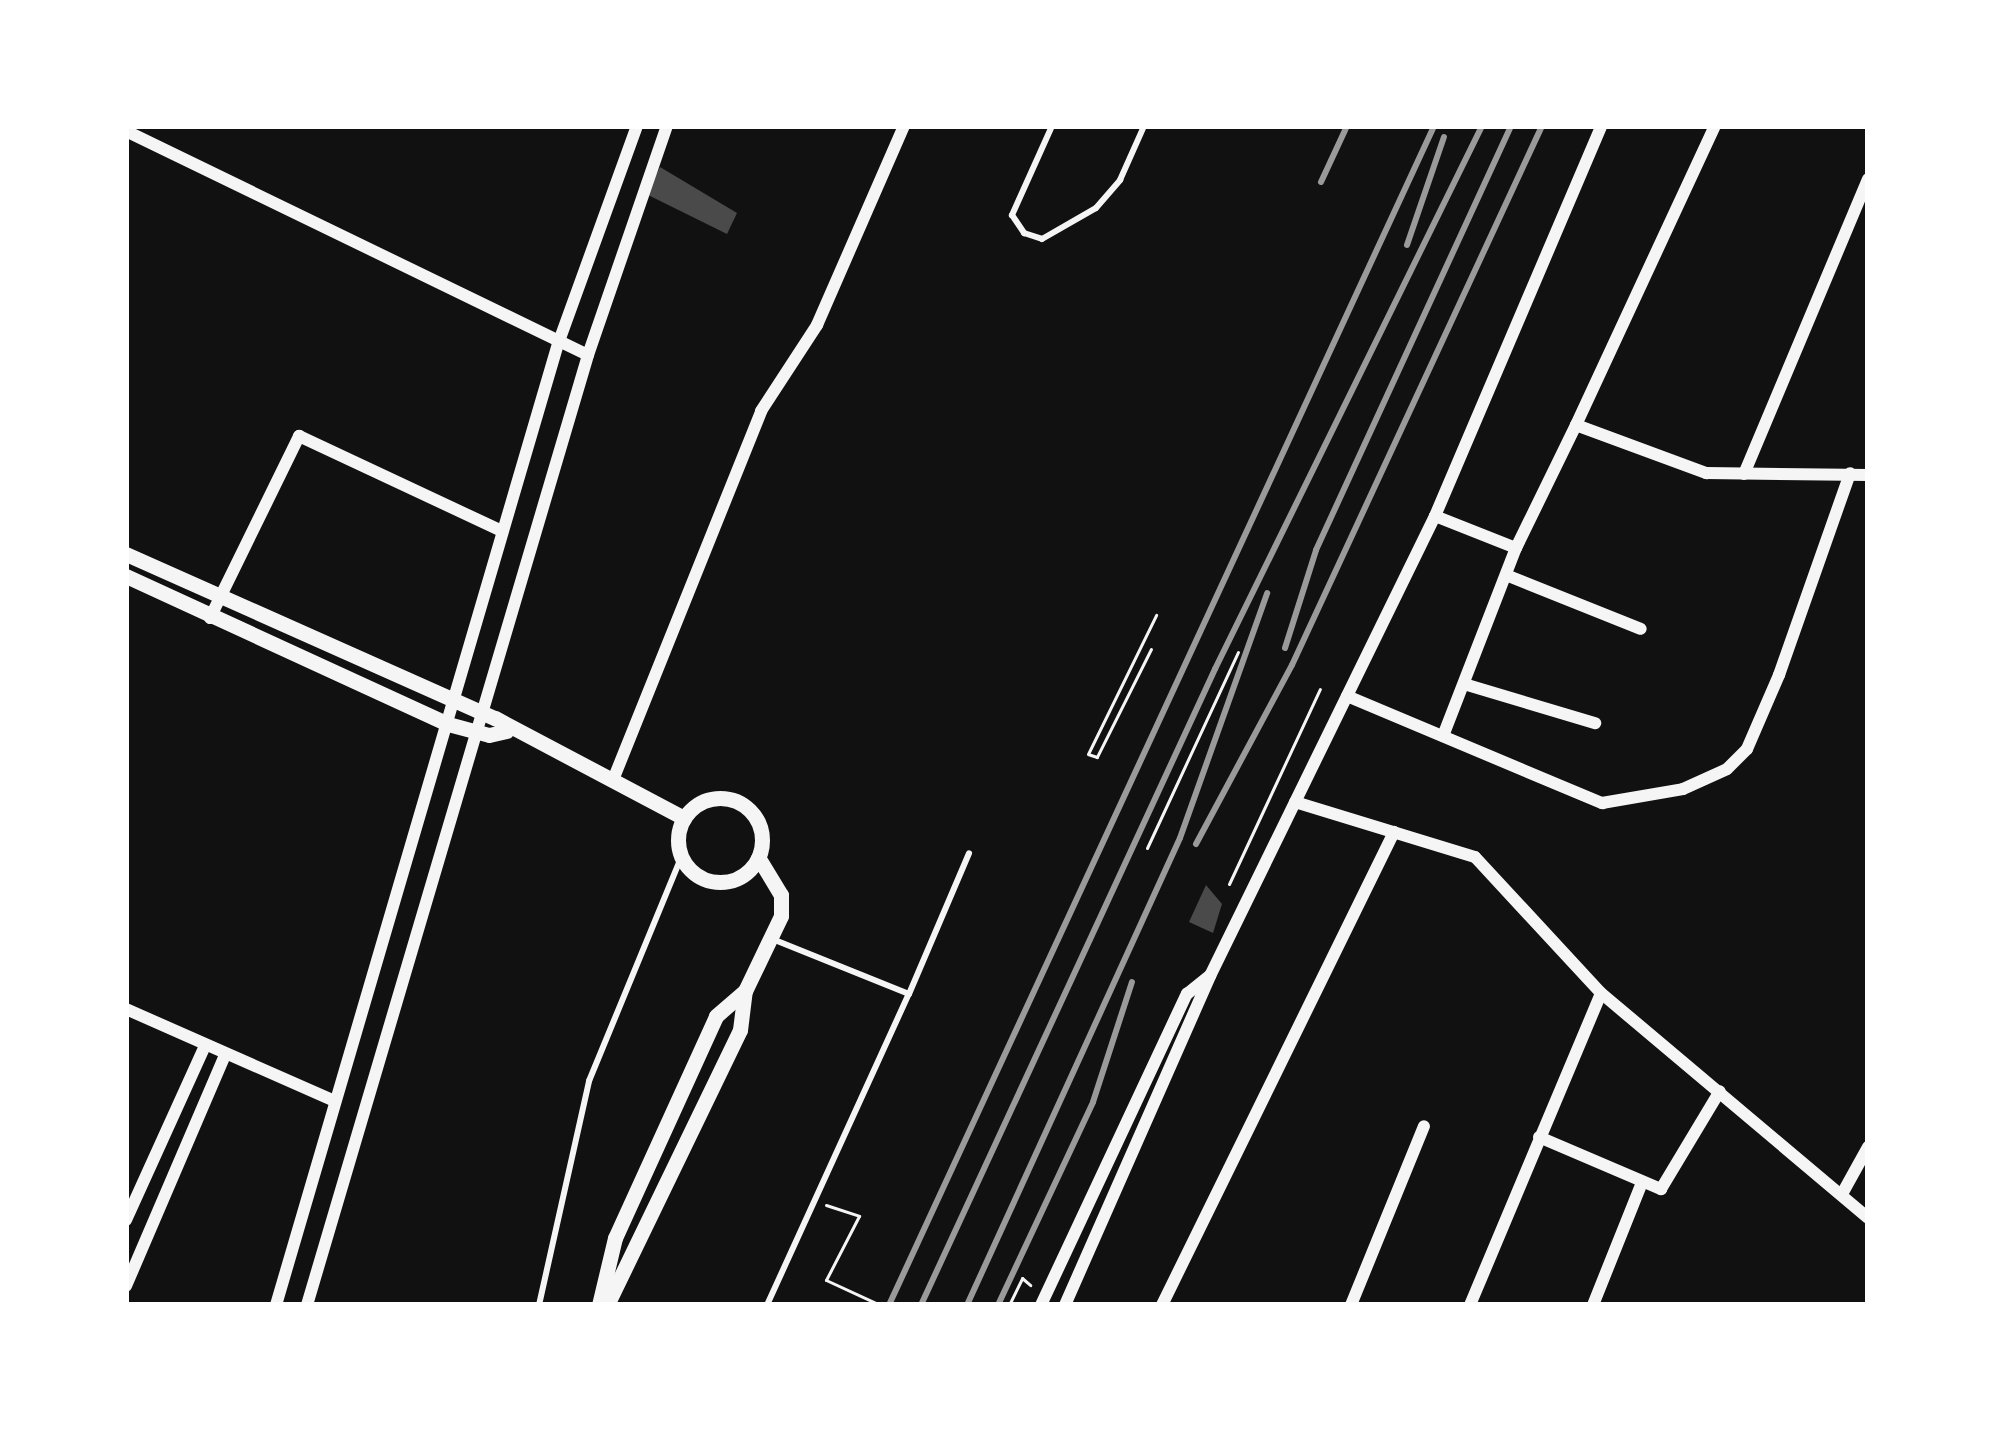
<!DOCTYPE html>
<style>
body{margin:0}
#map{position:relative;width:1994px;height:1431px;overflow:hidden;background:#111;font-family:Montserrat,sans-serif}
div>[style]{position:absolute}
.building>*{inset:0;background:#4a4a4a}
.path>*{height:3px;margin:-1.5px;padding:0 1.5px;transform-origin:1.5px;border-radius:1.5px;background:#f5f5f5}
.service>*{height:6px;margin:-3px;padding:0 3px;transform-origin:3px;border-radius:3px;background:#f5f5f5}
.minor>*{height:12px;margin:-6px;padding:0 6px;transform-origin:6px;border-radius:6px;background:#f5f5f5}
.tertiary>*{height:15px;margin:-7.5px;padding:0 7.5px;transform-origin:7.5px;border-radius:7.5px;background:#f5f5f5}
.tertiary>.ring{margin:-7.5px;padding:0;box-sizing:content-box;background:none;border:15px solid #f5f5f5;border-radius:50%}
.rail>*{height:6px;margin:-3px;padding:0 3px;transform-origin:3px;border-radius:3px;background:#9a9a9a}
span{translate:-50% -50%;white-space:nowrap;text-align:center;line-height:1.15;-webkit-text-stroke:9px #fff;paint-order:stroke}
.frame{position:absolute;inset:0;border:129px solid #fff;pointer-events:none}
</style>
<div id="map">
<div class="building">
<i style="clip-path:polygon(660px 167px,737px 213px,727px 234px,646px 194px)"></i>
<i style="clip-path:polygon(1206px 885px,1222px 904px,1213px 933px,1189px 922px)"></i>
</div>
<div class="path">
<i style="left:1151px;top:649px;width:121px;rotate:116.6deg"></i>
<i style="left:1097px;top:757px;width:9px;rotate:-162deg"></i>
<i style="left:1088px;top:754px;width:155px;rotate:-63.9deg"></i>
<i style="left:1147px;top:848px;width:216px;rotate:-65.1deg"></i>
<i style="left:1229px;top:884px;width:215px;rotate:-65deg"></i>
<i style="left:826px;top:1205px;width:35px;rotate:18deg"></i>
<i style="left:859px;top:1216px;width:72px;rotate:117.3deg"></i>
<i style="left:826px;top:1280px;width:60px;rotate:24.8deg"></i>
<i style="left:1009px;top:1305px;width:30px;rotate:-64deg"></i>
<i style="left:1022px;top:1278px;width:11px;rotate:41deg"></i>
</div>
<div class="service">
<i style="left:1052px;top:126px;width:98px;rotate:114.2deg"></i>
<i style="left:1012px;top:215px;width:22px;rotate:56deg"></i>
<i style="left:1024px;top:233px;width:19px;rotate:18deg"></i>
<i style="left:1042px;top:239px;width:62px;rotate:-29.9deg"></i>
<i style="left:1096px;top:208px;width:37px;rotate:-49deg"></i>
<i style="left:1120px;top:180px;width:59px;rotate:-66deg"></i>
<i style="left:909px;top:994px;width:153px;rotate:-66.9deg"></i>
<i style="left:539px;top:1305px;width:230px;rotate:-77.4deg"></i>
<i style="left:589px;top:1081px;width:241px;rotate:-67.6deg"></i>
<i style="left:767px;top:1305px;width:342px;rotate:-65.5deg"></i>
<i style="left:909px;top:994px;width:148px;rotate:-158.1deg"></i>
</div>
<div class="minor">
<i style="left:126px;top:131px;width:513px;rotate:25.87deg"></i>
<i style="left:1576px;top:425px;width:330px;rotate:-65.1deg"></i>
<i style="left:1744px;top:474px;width:320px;rotate:-67.2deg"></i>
<i style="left:1435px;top:516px;width:87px;rotate:21.6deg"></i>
<i style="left:1516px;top:548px;width:137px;rotate:-64deg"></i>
<i style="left:1576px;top:425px;width:139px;rotate:20.3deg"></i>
<i style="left:1706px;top:473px;width:162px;rotate:0.7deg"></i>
<i style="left:1506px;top:575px;width:145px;rotate:21.8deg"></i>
<i style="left:210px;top:618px;width:203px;rotate:-63.9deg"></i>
<i style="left:299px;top:436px;width:224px;rotate:25.1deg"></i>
<i style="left:1464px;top:684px;width:137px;rotate:16.6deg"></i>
<i style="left:1347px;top:696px;width:277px;rotate:22.8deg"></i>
<i style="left:1602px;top:803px;width:82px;rotate:-9.8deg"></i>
<i style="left:1683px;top:789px;width:48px;rotate:-24.4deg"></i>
<i style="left:1727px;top:769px;width:28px;rotate:-45deg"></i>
<i style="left:1747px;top:749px;width:81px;rotate:-66.6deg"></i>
<i style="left:1779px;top:675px;width:214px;rotate:-70.6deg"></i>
<i style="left:1443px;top:736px;width:202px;rotate:-68.8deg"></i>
<i style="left:613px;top:780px;width:398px;rotate:-68.1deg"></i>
<i style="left:761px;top:411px;width:103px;rotate:-56.9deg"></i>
<i style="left:817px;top:325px;width:217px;rotate:-66.4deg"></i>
<i style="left:1295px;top:802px;width:188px;rotate:17deg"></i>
<i style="left:1475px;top:857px;width:185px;rotate:47.2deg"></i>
<i style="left:1601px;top:993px;width:349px;rotate:40.1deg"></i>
<i style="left:126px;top:1009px;width:228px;rotate:23.8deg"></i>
<i style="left:1539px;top:1137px;width:133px;rotate:23.1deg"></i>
<i style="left:1661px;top:1189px;width:114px;rotate:-59deg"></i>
<i style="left:1842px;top:1194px;width:54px;rotate:-61deg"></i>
<i style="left:126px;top:1220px;width:191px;rotate:-65.6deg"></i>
<i style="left:126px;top:1286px;width:251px;rotate:-66.8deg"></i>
<i style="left:276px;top:1305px;width:1002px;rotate:-73.65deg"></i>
<i style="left:558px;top:344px;width:232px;rotate:-70.1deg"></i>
<i style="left:307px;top:1305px;width:991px;rotate:-73.52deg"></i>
<i style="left:588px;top:355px;width:242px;rotate:-71deg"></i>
<i style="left:1041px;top:1305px;width:344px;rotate:-64.9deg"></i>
<i style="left:1187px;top:994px;width:28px;rotate:-39deg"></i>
<i style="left:1065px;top:1305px;width:360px;rotate:-66.2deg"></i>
<i style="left:1210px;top:976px;width:512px;rotate:-63.94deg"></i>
<i style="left:1435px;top:516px;width:424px;rotate:-66.9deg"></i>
<i style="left:1162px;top:1305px;width:527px;rotate:-63.87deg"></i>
<i style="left:1351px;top:1305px;width:193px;rotate:-67.8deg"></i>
<i style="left:1470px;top:1305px;width:338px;rotate:-67.2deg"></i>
<i style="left:1593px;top:1305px;width:129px;rotate:-68.2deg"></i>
</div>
<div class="tertiary">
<i style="left:126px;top:554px;width:404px;rotate:24deg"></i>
<i style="left:495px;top:718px;width:214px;rotate:27.9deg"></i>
<i style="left:126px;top:576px;width:354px;rotate:24.7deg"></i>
<i style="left:448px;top:724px;width:42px;rotate:15deg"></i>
<i style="left:489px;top:735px;width:18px;rotate:-13deg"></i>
<i class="ring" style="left:678px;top:798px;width:69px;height:69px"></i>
<i style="left:599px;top:1305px;width:69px;rotate:-76.6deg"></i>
<i style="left:615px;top:1238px;width:244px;rotate:-65.5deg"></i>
<i style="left:716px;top:1016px;width:38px;rotate:-41deg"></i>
<i style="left:607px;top:1305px;width:305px;rotate:-64.2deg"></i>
<i style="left:740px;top:1030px;width:39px;rotate:-83deg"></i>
<i style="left:745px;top:991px;width:83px;rotate:-64.4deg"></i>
<i style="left:781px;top:916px;width:21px;rotate:-90deg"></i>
<i style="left:781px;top:895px;width:44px;rotate:-121.2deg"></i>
</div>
<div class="rail">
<i style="left:1321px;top:182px;width:62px;rotate:-65.1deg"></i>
<i style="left:1407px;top:245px;width:114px;rotate:-71.1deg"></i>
<i style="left:1285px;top:648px;width:103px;rotate:-72.4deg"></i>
<i style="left:1316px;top:550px;width:467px;rotate:-65.3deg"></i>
<i style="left:1196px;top:844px;width:203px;rotate:-61.8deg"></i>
<i style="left:1292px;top:665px;width:594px;rotate:-65.12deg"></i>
<i style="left:889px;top:1305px;width:1299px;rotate:-65.19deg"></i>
<i style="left:921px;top:1305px;width:701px;rotate:-65.19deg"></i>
<i style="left:1215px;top:669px;width:605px;rotate:-63.82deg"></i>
<i style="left:967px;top:1305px;width:513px;rotate:-65.48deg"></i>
<i style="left:1180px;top:838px;width:260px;rotate:-70.4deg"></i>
<i style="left:998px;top:1305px;width:224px;rotate:-64.9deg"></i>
<i style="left:1093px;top:1102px;width:126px;rotate:-72deg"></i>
</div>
<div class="frame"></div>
</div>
